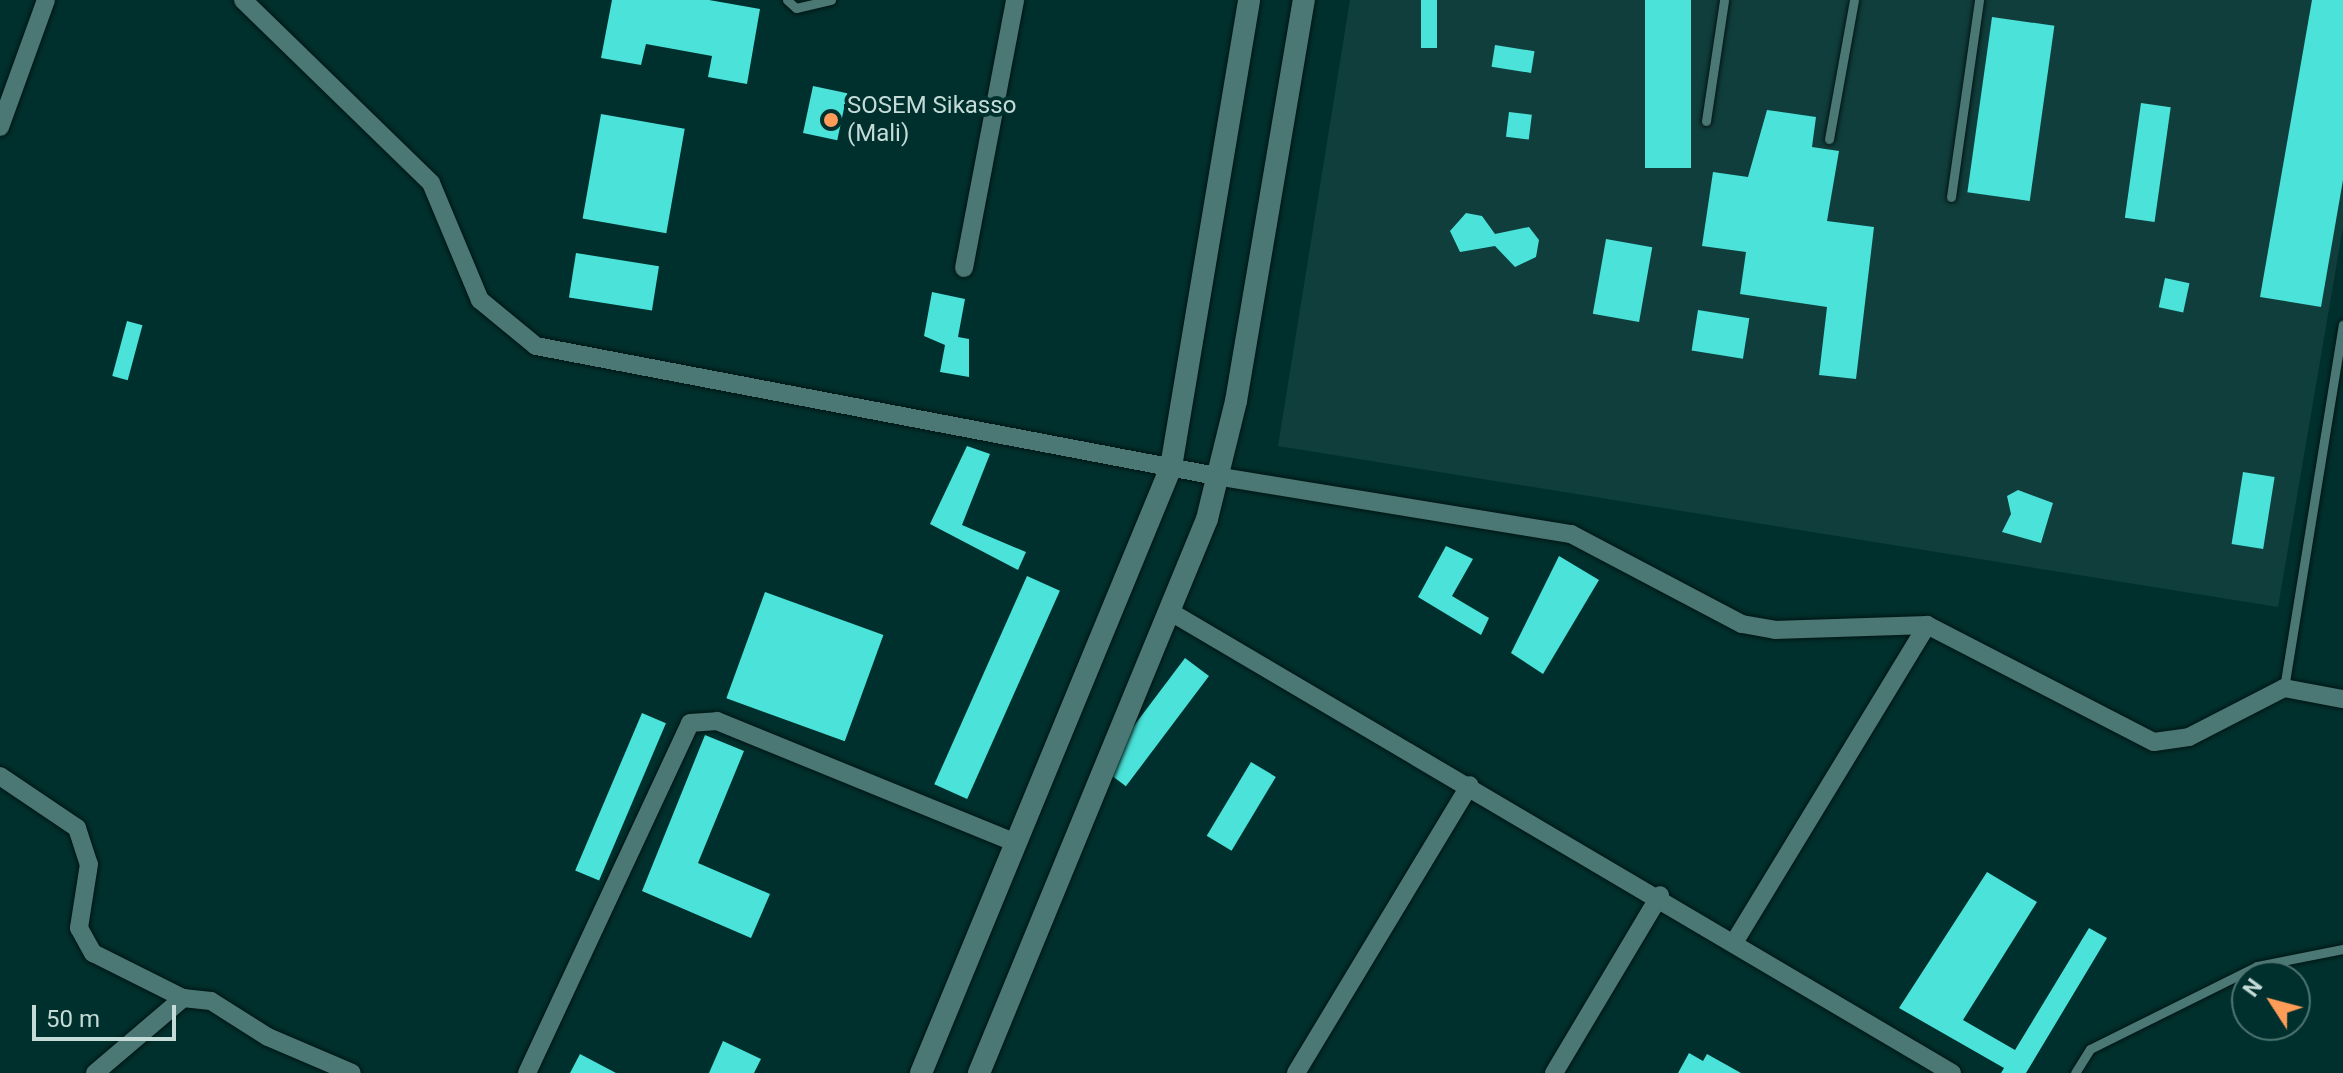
<!DOCTYPE html>
<style>
body{margin:0}
#map{position:relative;width:2343px;height:1073px;overflow:hidden;background:#00302d;font-family:Roboto,sans-serif}
div>[style]{position:absolute}
.built>*{inset:0;background:#103e3c}
.building>*{inset:0;background:#4ae2d9;transform-origin:0 0}
.roads{filter:drop-shadow(0 0 2px #011514) drop-shadow(0 0 2px #011514)}
.service>*{height:9px;margin:-4.5px;padding:0 4.5px;transform-origin:4.5px;border-radius:4.5px;background:#4b7874}
.minor>*{height:18px;margin:-9px;padding:0 9px;transform-origin:9px;border-radius:9px;background:#4b7874}
.tertiary>*{height:22px;margin:-11px;padding:0 11px;transform-origin:11px;border-radius:11px;background:#4b7874}
.dots>*{width:22px;height:22px;translate:-50% -50%;box-sizing:border-box;border:4px solid #00302d;border-radius:50%}
span{translate:-50% -50%;white-space:nowrap;text-align:center;line-height:1.15;-webkit-text-stroke:8px #00302d;paint-order:stroke}
.poi-label{font-size:24px;color:#c4dbd8}
.left{translate:0 -50%;text-align:left}
.north{position:absolute;left:2231px;top:961px;width:80px;height:80px;box-sizing:border-box;background:#00302d;border:2px solid #4e7471;border-radius:50%;rotate:306deg;font-size:22px;font-weight:700;line-height:32px;text-align:center;color:#c4dbd8}
.north::after{content:'';display:block;margin:auto;width:28px;height:36px;background:#fe9c58;clip-path:polygon(50% 0,100% 100%,50% 72%,0 100%)}
.scale{position:absolute;left:32px;top:1005px;width:144px;height:36px;box-sizing:border-box;border:4px solid #c4dbd8;border-top:0;padding-left:10px;font-size:24px;line-height:28px;white-space:nowrap;color:#c4dbd8;-webkit-text-stroke:6px #00302d;paint-order:stroke}
</style>
<div id="map">
<div class="built">
<i style="clip-path:polygon(1350px 0,2343px 0,2343px 227px,2278px 607px,1278px 446px)"></i>
</div>
<div class="building">
<i style="clip-path:polygon(612px 0,709px 0,760px 9px,747px 84px,708px 77px,712px 56px,646px 44px,641px 65px,601px 58px)"></i>
<i style="left:1421px;top:0;width:16px;height:48px"></i>
<i style="left:1645px;top:0;width:46px;height:168px"></i>
<i style="clip-path:polygon(2312px 0,2343px 0,2343px 180px,2321px 307px,2260px 297px)"></i>
<i style="left:1992px;top:17px;width:63px;height:177px;rotate:8deg"></i>
<i style="left:1495px;top:45px;width:40px;height:22px;rotate:9deg"></i>
<i style="left:813px;top:86px;width:35px;height:48px;rotate:12deg"></i>
<i style="left:2141px;top:103px;width:30px;height:116px;rotate:8deg"></i>
<i style="clip-path:polygon(1767px 110px,1816px 117px,1812px 147px,1839px 151px,1827px 221px,1874px 227px,1856px 379px,1819px 375px,1827px 307px,1740px 294px,1746px 252px,1702px 246px,1713px 172px,1748px 177px)"></i>
<i style="left:1509px;top:112px;width:23px;height:25px;rotate:7deg"></i>
<i style="left:601px;top:114px;width:85px;height:106px;rotate:10deg"></i>
<i style="clip-path:polygon(1466px 213px,1482px 216px,1495px 234px,1529px 227px,1539px 240px,1536px 257px,1515px 267px,1495px 246px,1460px 252px,1450px 231px)"></i>
<i style="left:1606px;top:239px;width:47px;height:76px;rotate:10deg"></i>
<i style="left:576px;top:253px;width:84px;height:45px;rotate:9deg"></i>
<i style="left:2165px;top:278px;width:25px;height:30px;rotate:12deg"></i>
<i style="clip-path:polygon(932px 292px,965px 299px,958px 337px,969px 339px,969px 377px,940px 372px,945px 345px,924px 336px)"></i>
<i style="left:1698px;top:310px;width:52px;height:41px;rotate:9deg"></i>
<i style="left:127px;top:321px;width:16px;height:57px;rotate:15deg"></i>
<i style="clip-path:polygon(967px 446px,990px 454px,962px 525px,1026px 552px,1018px 570px,930px 524px)"></i>
<i style="left:2243px;top:472px;width:32px;height:73px;rotate:9deg"></i>
<i style="clip-path:polygon(2018px 490px,2053px 503px,2041px 543px,2002px 532px,2011px 514px,2007px 496px)"></i>
<i style="clip-path:polygon(1446px 546px,1473px 559px,1452px 596px,1489px 618px,1481px 635px,1418px 597px)"></i>
<i style="clip-path:polygon(1559px 556px,1599px 580px,1543px 674px,1511px 653px)"></i>
<i style="left:1027px;top:576px;width:36px;height:228px;rotate:24deg"></i>
<i style="left:765px;top:592px;width:126px;height:113px;rotate:20deg"></i>
<i style="left:1185px;top:658px;width:30px;height:138px;rotate:37deg"></i>
<i style="left:642px;top:713px;width:26px;height:171px;rotate:23deg"></i>
<i style="clip-path:polygon(705px 735px,744px 751px,698px 863px,770px 894px,751px 938px,642px 891px)"></i>
<i style="left:1251px;top:762px;width:29px;height:86px;rotate:31deg"></i>
<i style="clip-path:polygon(1987px 872px,2037px 902px,1963px 1020px,2015px 1050px,2089px 928px,2107px 938px,2026px 1073px,2001px 1073px,2004px 1068px,1899px 1008px)"></i>
<i style="clip-path:polygon(723px 1041px,761px 1059px,754px 1073px,709px 1073px)"></i>
<i style="clip-path:polygon(1689px 1053px,1703px 1061px,1707px 1054px,1741px 1073px,1678px 1073px)"></i>
<i style="clip-path:polygon(580px 1054px,616px 1073px,570px 1073px)"></i>
</div>
<div class="roads">
<div class="service">
<i style="left:787px;top:0;width:12px;rotate:42deg"></i>
<i style="left:796px;top:8px;width:36px;rotate:-13deg"></i>
<i style="left:1706px;top:121px;width:122px;rotate:-81.5deg"></i>
<i style="left:1829px;top:139px;width:141px;rotate:-79.8deg"></i>
<i style="left:1951px;top:197px;width:199px;rotate:-81.9deg"></i>
<i style="left:2284px;top:688px;width:368px;rotate:-80.8deg"></i>
<i style="left:2075px;top:1073px;width:28px;rotate:-58deg"></i>
<i style="left:2090px;top:1049px;width:186px;rotate:-26.4deg"></i>
<i style="left:2257px;top:966px;width:88px;rotate:-11.2deg"></i>
</div>
<div class="minor">
<i style="left:243px;top:0;width:262px;rotate:44.2deg"></i>
<i style="left:431px;top:183px;width:127px;rotate:67.3deg"></i>
<i style="left:480px;top:300px;width:72px;rotate:39.4deg"></i>
<i style="left:536px;top:346px;width:692px;rotate:10.82deg"></i>
<i style="left:1216px;top:476px;width:360px;rotate:9.3deg"></i>
<i style="left:1571px;top:534px;width:193px;rotate:27.8deg"></i>
<i style="left:1742px;top:624px;width:34px;rotate:10deg"></i>
<i style="left:1775px;top:630px;width:152px;rotate:-1.9deg"></i>
<i style="left:1927px;top:625px;width:255px;rotate:27.3deg"></i>
<i style="left:2154px;top:742px;width:35px;rotate:-8deg"></i>
<i style="left:2189px;top:737px;width:107px;rotate:-27.3deg"></i>
<i style="left:2284px;top:688px;width:60px;rotate:10.6deg"></i>
<i style="left:0;top:127px;width:135px;rotate:-70.1deg"></i>
<i style="left:964px;top:268px;width:273px;rotate:-79.2deg"></i>
<i style="left:1169px;top:611px;width:909px;rotate:30.54deg"></i>
<i style="left:0;top:776px;width:93px;rotate:34deg"></i>
<i style="left:77px;top:828px;width:38px;rotate:72deg"></i>
<i style="left:89px;top:864px;width:65px;rotate:98.9deg"></i>
<i style="left:79px;top:928px;width:29px;rotate:61deg"></i>
<i style="left:93px;top:953px;width:101px;rotate:26.6deg"></i>
<i style="left:1735px;top:941px;width:370px;rotate:-58.7deg"></i>
<i style="left:95px;top:1073px;width:116px;rotate:-40.4deg"></i>
<i style="left:183px;top:998px;width:28px;rotate:6deg"></i>
<i style="left:211px;top:1001px;width:67px;rotate:32.3deg"></i>
<i style="left:268px;top:1037px;width:91px;rotate:23.2deg"></i>
<i style="left:527px;top:1073px;width:386px;rotate:-65deg"></i>
<i style="left:690px;top:723px;width:27px;rotate:-4deg"></i>
<i style="left:717px;top:721px;width:323px;rotate:22.2deg"></i>
<i style="left:1296px;top:1073px;width:336px;rotate:-58.9deg"></i>
<i style="left:1554px;top:1073px;width:207px;rotate:-59.2deg"></i>
</div>
<div class="tertiary">
<i style="left:921px;top:1073px;width:656px;rotate:-67.58deg"></i>
<i style="left:1171px;top:467px;width:473px;rotate:-80.5deg"></i>
<i style="left:979px;top:1073px;width:599px;rotate:-67.63deg"></i>
<i style="left:1207px;top:519px;width:122px;rotate:-76.2deg"></i>
<i style="left:1236px;top:401px;width:407px;rotate:-80.4deg"></i>
</div>
</div>
<div class="dots">
<i style="left:831px;top:120px;background:#fe9c58"></i>
</div>
<div class="poi-label">
<span class="left" style="left:847px;top:120px">SOSEM Sikasso<br>(Mali)</span>
</div>
<div class="north">N</div>
<div class="scale">50 m</div>
</div>
